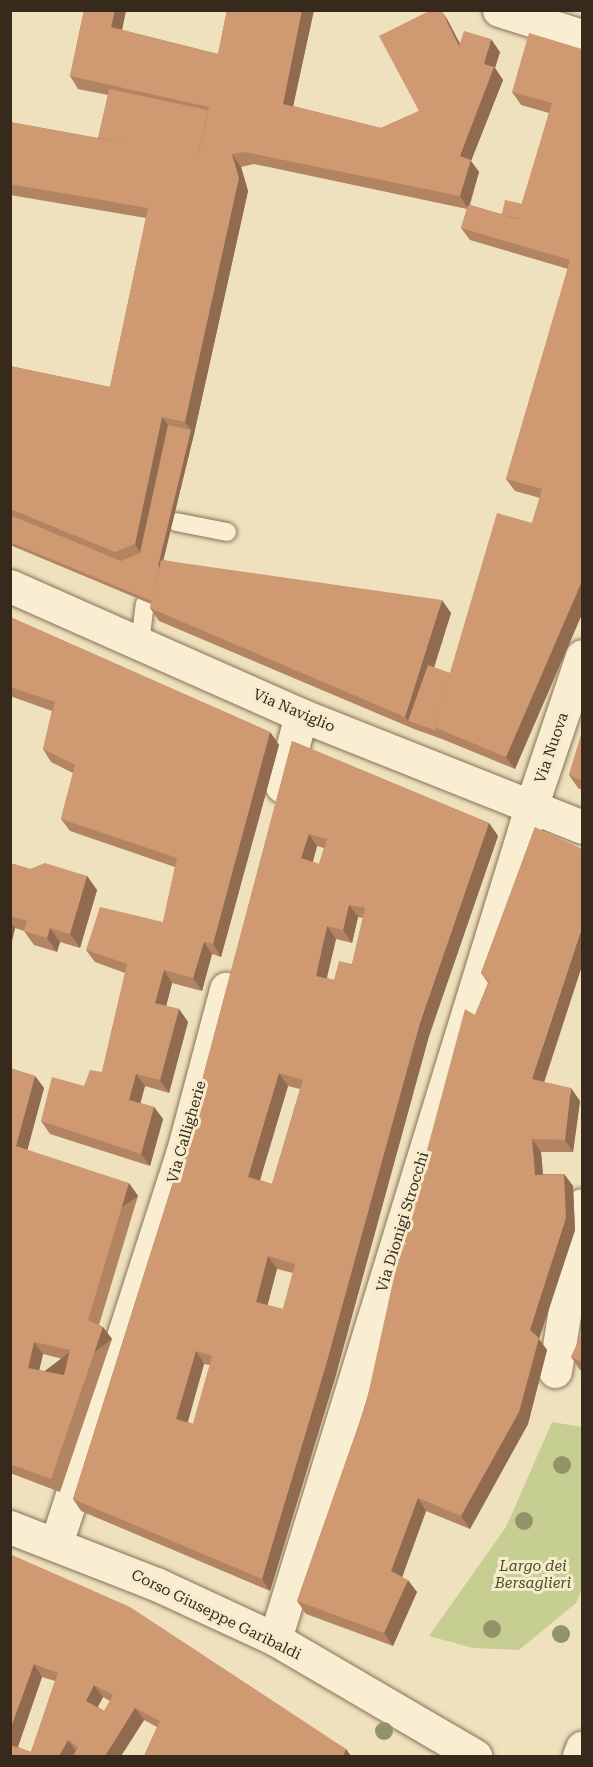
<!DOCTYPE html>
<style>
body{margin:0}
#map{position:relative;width:593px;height:1767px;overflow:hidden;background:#efe1be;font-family:"Roboto Serif",serif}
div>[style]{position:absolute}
.green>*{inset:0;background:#c6ce92}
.roads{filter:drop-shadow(0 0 2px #887156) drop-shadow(0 0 2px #887156)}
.service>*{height:18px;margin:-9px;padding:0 9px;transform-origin:9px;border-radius:9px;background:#faeed2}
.minor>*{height:33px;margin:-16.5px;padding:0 16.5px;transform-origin:16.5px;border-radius:16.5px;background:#faeed2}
.secondary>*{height:33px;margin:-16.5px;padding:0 16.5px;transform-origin:16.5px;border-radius:16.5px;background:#faeed2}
.trees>*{width:18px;height:18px;margin:-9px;border-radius:50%;background:#939368}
.wall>*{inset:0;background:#b28462}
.shaded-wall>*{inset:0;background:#916b50;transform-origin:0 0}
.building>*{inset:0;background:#cf9972;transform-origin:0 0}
span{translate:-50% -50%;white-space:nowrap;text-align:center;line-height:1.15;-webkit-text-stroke:6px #f7ebce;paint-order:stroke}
.street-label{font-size:15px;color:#37291c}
.park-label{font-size:15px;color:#475421;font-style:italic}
.frame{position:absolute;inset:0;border:12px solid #37291c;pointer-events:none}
</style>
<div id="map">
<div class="green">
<i style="clip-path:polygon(552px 1422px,582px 1427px,582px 1589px,576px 1603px,519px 1650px,473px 1648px,429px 1636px,506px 1527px)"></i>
</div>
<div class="roads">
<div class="service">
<i style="left:176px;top:522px;width:52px;rotate:11.1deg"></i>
<i style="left:140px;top:643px;width:39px;rotate:-83deg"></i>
</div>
<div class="minor">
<i style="left:499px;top:10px;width:87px;rotate:17.4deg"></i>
<i style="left:10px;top:586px;width:318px;rotate:23.9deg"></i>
<i style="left:301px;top:715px;width:302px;rotate:21.7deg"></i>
<i style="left:282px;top:786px;width:73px;rotate:-75deg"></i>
<i style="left:555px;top:1371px;width:168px;rotate:-80.8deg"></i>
<i style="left:10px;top:1527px;width:157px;rotate:21.3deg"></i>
<i style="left:156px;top:1584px;width:131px;rotate:24.8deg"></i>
<i style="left:275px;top:1639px;width:232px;rotate:30.3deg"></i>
<i style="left:56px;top:1544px;width:413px;rotate:-72.1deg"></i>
<i style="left:183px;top:1151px;width:168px;rotate:-75.1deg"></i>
<i style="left:275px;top:1639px;width:874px;rotate:-72.89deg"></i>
<i style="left:532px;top:804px;width:156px;rotate:-71.3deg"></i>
</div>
<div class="secondary">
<i style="left:579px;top:1756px;width:9px;rotate:-69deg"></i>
</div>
</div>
<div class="trees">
<i style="left:562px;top:1465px"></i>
<i style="left:524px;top:1521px"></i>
<i style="left:492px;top:1629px"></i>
<i style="left:561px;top:1634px"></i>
<i style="left:384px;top:1731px"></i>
</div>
<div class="wall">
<i style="clip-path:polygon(evenodd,84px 10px,126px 10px,122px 30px,218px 54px,227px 10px,314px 10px,293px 106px,381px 128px,419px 111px,447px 19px,460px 44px,500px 52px,495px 68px,503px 80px,471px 161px,479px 172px,470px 205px,501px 214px,522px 204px,549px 113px,521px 105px,512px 92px,582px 49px,582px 614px,515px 769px,442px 739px,414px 729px,159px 621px,150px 608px,151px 604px,10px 545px,10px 366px,110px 387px,146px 218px,10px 195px,10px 122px,98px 138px,108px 95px,78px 89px,70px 76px,84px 10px,254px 164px,467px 209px,461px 228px,470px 240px,568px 269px,506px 479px,515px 491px,540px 498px,532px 523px,450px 673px,434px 668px,451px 613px,163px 560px,194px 434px,248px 191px,241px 167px,254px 164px)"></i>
<i style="clip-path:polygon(10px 617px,270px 732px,279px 745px,221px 957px,212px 954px,202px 991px,172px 983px,166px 1006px,179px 1009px,188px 1022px,169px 1093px,145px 1086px,140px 1103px,154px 1107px,163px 1119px,150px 1166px,50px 1134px,41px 1121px,102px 1072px,125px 973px,95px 962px,86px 950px,163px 922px,175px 867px,70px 831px,61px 819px,73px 773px,51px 762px,43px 749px,52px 711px,10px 696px)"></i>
<i style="clip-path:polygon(582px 732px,582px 790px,578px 788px,569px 775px)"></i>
<i style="clip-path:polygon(evenodd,292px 741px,489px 823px,498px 836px,429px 1036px,335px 1378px,270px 1591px,81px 1511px,73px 1499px,186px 1141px,292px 741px,317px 846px,324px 848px,319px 864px,313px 862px,317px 846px,292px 741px,358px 917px,363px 918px,352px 964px,334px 980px,327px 978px,336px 939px,352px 943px,358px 917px,292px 741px,288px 1086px,300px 1089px,272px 1184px,260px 1180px,288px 1086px,292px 741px,277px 1269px,293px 1273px,283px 1309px,267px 1305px,277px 1269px,292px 741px,204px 1364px,210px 1365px,193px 1424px,188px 1422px,204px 1364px)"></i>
<i style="clip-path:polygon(535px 827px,544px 1082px,580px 1101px,573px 1152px,541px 1152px,543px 1174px,564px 1174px,573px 1186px,575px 1230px,539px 1339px,547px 1350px,528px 1424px,470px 1529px,426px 1511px,402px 1577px,417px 1592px,393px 1646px,306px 1614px,297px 1601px,366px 1404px,475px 1015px,488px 983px,481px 973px)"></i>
<i style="clip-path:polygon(10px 863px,30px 869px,87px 876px,97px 890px,80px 948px,60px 942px,57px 952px,34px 945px,24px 931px,15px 928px,11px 945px)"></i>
<i style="clip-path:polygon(evenodd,10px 1068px,35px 1076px,44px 1088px,27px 1150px,138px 1196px,99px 1325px,103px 1327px,112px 1339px,60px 1492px,10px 1473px,10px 1068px,43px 1354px,67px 1360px,64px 1375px,39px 1370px,43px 1354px)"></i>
<i style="clip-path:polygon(582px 1334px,582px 1371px,580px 1370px,571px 1357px)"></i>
<i style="clip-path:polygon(evenodd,10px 1554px,346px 1749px,351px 1756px,144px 1756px,157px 1727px,144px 1720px,121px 1756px,10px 1756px,10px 1554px,42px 1677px,55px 1681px,31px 1752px,18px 1747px,42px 1677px,10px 1554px,103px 1697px,110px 1701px,104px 1711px,98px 1707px,103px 1697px)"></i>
</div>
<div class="shaded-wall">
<i style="clip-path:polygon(115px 10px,126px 10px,120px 40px,111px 27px)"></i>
<i style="clip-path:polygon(302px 10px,314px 10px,291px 116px,283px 104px)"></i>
<i style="clip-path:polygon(441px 10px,447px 19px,468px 59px,459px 46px)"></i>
<i style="clip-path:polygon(491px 39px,500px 52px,495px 68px,503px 80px,471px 161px,479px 172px,468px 209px,460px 196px,460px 156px,484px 64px)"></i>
<i style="clip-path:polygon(232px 154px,241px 167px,248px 191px,194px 434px,161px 570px,158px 566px,191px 430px,185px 422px)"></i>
<i style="clip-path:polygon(162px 417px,171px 429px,143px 557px,135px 544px)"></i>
<i style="clip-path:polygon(582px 581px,582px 614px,515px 769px,506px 757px)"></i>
<i style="clip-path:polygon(442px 600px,451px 613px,416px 724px,408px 721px,405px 717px)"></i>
<i style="clip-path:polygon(270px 732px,279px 745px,221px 957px,213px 944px)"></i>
<i style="clip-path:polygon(489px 823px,498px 836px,429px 1036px,335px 1378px,270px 1591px,262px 1579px,420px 1023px)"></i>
<i style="clip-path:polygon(309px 834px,317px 846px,310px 871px,301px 858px)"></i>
<i style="clip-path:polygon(87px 876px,97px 890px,80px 948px,70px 934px)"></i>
<i style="clip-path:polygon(349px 905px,358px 917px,352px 943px,343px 930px)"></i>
<i style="clip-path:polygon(10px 922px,15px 928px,11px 945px,10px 945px)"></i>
<i style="clip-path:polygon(327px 926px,336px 939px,324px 988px,316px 976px)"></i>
<i style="clip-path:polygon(582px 927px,582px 966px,541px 1092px,532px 1079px)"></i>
<i style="clip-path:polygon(50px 928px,60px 942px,57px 952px,47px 938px)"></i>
<i style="clip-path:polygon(204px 942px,212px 954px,202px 991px,193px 978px)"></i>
<i style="clip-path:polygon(164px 970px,172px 983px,164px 1015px,155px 1003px)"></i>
<i style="clip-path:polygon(179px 1009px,188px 1022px,169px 1093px,160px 1080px)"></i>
<i style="clip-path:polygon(279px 1073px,288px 1086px,257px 1190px,248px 1177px)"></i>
<i style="clip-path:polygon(136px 1074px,145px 1086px,138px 1112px,129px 1100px)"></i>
<i style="clip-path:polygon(35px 1076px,44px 1088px,25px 1159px,16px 1146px)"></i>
<i style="clip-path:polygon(571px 1088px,580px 1101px,573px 1152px,565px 1140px)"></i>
<i style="clip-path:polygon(154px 1107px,163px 1119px,150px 1166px,141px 1154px)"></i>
<i style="clip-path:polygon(532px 1139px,541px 1152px,544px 1187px,535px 1175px)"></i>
<i style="clip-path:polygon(564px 1174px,573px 1186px,575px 1230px,539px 1339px,547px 1350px,528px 1424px,470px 1529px,461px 1516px,530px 1330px)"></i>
<i style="left:129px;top:1183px;width:16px;height:143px;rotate:55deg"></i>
<i style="clip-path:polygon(268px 1256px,277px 1269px,265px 1315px,256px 1302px)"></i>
<i style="left:103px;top:1327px;width:15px;height:161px;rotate:53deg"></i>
<i style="clip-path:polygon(34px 1342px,43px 1354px,37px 1380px,28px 1368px)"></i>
<i style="clip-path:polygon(196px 1351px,204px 1364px,185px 1431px,176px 1419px)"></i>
<i style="clip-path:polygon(418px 1498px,426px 1511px,400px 1583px,391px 1571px)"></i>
<i style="clip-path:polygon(408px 1580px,417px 1592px,393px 1646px,384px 1633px)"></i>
<i style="clip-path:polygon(34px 1664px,42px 1677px,15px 1755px,10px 1750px,10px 1730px)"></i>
<i style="clip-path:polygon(94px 1685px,103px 1697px,94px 1713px,86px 1701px)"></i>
<i style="clip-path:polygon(135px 1708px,144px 1720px,121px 1756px,105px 1756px)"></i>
<i style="clip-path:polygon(68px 1740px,77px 1753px,75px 1756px,59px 1756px)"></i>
<i style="clip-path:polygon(346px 1749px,351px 1756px,343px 1756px)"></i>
</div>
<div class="building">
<i style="clip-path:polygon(84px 10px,115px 10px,111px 27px,218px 54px,227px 10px,302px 10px,283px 104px,381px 128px,419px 111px,379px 36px,431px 10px,441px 10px,459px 46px,464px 31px,491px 39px,484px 64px,494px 67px,460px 156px,471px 160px,460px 196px,245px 152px,232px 154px,239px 178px,185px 422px,162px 417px,135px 544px,115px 552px,10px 509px,10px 366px,110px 387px,148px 208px,10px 184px,10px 122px,198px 157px,209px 107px,70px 76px)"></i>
<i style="clip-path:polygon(529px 33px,582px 49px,582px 581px,506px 757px,434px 727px,497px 513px,532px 523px,542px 489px,506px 479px,570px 260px,461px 228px,468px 205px,517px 219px,552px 103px,512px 92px)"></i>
<i style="left:109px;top:89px;width:101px;height:50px;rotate:12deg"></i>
<i style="left:505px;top:200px;width:17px;height:15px;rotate:13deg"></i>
<i style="clip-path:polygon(168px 425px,191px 430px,158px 566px,159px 566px,152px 601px,10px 542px,10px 515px,121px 561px,140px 553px)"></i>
<i style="clip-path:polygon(161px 560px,442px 600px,405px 717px,150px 608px)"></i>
<i style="clip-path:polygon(10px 617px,270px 732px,213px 944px,204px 942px,193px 978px,164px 970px,155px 1003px,179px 1009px,160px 1080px,136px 1074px,129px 1100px,154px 1107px,141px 1154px,41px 1121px,52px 1077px,84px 1086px,90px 1070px,102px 1072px,127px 964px,86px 950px,100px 907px,163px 922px,177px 858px,61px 819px,75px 765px,43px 749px,55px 702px,10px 687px)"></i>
<i style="clip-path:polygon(428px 665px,450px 673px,434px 727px,437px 731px,408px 721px)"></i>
<i style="clip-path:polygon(582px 732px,582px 781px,569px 775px)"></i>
<i style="clip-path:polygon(evenodd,292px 741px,489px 823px,420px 1023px,326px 1365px,262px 1579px,73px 1499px,186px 1141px,292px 741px,309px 834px,327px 839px,319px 864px,301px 858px,309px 834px,292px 741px,349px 905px,365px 908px,352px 964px,339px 961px,334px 980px,316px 976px,327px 926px,343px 930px,349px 905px,292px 741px,279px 1073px,303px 1080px,272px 1184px,248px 1177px,279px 1073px,292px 741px,268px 1256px,295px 1264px,283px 1309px,256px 1302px,268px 1256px,292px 741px,196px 1351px,212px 1356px,193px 1424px,176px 1419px,196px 1351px)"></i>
<i style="clip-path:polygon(535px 827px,582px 849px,582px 927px,532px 1079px,571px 1088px,565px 1140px,532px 1139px,535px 1175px,564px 1174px,566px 1218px,530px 1330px,539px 1338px,519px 1412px,461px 1516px,418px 1498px,391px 1571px,408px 1580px,384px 1633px,297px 1601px,366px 1404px,399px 1254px,465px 1009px,475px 1015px,489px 982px,481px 973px)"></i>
<i style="clip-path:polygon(10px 863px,30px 869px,45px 863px,87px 876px,70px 934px,50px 928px,47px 938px,24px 931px,27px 921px,10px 916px)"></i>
<i style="clip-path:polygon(evenodd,10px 1068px,35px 1076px,16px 1146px,129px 1183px,88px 1320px,103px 1327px,51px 1479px,10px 1464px,10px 1068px,34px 1342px,70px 1350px,64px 1375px,28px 1368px,34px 1342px)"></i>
<i style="clip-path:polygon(582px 1334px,582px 1362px,571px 1357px)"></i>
<i style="clip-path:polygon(evenodd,10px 1554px,130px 1607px,346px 1749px,343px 1756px,144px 1756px,160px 1721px,135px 1708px,105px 1756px,73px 1756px,78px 1747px,68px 1740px,59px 1756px,10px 1756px,10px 1745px,31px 1752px,58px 1673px,34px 1664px,10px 1730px,10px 1554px,94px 1685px,113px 1695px,104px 1711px,86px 1701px,94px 1685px)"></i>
</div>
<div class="street-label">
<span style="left:294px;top:711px;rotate:23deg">Via Naviglio</span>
<span style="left:552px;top:748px;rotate:-71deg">Via Nuova</span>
<span style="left:187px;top:1132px;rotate:-74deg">Via Calligherie</span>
<span style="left:403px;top:1222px;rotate:-73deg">Via Dionigi Strocchi</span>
<span style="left:216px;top:1615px;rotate:26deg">Corso Giuseppe Garibaldi</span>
</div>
<div class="park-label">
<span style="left:533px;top:1575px">Largo dei<br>Bersaglieri</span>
</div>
<div class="frame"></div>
</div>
